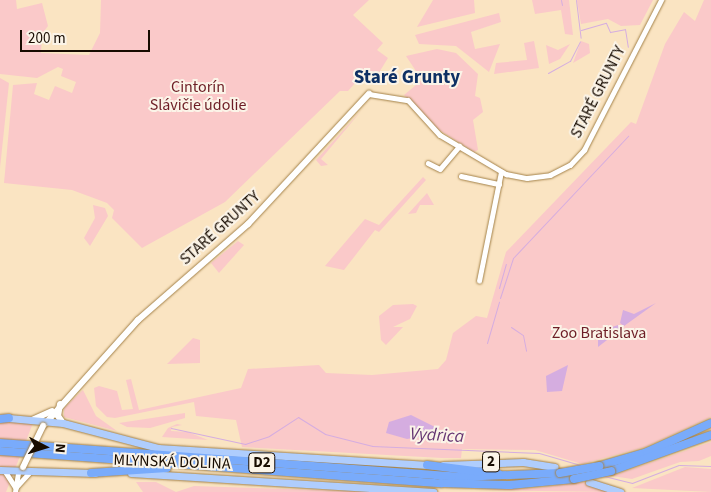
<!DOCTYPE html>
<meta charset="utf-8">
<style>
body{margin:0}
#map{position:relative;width:711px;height:492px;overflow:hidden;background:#fae4c2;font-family:"Source Sans 3",sans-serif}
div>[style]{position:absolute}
.green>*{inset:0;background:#fac9c9}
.water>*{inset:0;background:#d5ade0}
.stream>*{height:1px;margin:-0.5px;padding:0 0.5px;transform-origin:0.5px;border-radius:0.5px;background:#d5ade0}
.roads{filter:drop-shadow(0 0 1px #a48249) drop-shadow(0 0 1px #a48249)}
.street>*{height:4.5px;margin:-2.25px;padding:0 2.25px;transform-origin:2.25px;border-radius:2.25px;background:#fff}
.secondary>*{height:6px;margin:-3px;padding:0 3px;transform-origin:3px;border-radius:3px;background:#fff}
.primary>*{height:7px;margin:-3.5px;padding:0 3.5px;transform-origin:3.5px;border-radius:3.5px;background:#afcdfd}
.highway>*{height:8px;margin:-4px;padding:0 4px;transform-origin:4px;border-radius:4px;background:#79abfb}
.bridges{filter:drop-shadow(0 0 1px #a48249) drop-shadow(0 0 1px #a48249)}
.secondary-bridge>*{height:6px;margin:-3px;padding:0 3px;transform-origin:3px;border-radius:3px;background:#fff}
.highway-bridge>*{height:8px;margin:-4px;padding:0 4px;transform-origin:4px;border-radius:4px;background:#79abfb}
span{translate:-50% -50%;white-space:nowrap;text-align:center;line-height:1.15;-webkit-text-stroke:4px #fbf4e8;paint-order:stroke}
.shield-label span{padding:1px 4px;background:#fbf4e8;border:1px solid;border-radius:4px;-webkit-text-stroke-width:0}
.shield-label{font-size:15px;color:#170b00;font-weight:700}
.park-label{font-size:16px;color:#6d1d25}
.street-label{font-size:16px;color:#170b00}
.water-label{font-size:18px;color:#663572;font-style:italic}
.quarter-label{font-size:19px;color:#0e3064;font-weight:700}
.north{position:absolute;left:20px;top:422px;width:50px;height:50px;-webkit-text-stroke:4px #fbf4e8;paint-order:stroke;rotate:95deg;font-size:14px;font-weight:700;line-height:20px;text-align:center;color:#170b00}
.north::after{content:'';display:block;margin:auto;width:18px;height:22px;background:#170b00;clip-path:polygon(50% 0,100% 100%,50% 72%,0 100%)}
.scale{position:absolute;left:20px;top:30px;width:130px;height:22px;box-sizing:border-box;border:2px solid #170b00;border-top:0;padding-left:6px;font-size:15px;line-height:18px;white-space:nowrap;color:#170b00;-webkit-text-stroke:4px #fbf4e8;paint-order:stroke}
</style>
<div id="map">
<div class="green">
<i style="clip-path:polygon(0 0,16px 0,17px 9px,42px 3px,48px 26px,42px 34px,41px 53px,89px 55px,100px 33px,101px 0,369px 0,353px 15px,383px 43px,377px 50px,388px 58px,375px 79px,364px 73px,348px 91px,340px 91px,225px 202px,142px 248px,112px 218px,114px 210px,107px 203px,72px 190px,4px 183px,13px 85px,37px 83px,34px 94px,49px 100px,55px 86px,72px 93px,76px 82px,61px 76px,63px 69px,58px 67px,37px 78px,0 74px)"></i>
<i style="clip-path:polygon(433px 0,474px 0,475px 13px,417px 27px)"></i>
<i style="clip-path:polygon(532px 0,569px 0,573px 35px,565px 34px,561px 10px,535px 14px)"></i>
<i style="clip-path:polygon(577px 0,653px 0,640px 25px,621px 26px,608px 19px,581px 24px)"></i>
<i style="clip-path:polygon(704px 0,711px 0,711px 417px,645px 447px,582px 464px,535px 450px,462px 449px,461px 458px,442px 458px,242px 447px,236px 420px,196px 416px,194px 402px,115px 418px,107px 417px,96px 406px,94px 388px,99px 386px,117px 391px,122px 410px,133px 409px,126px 380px,131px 379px,139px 410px,241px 388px,248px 369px,319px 365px,326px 373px,372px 375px,438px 369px,446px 360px,453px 333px,476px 316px,487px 318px,506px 252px,631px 122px,636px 124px,665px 44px,684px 12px,695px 21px)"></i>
<i style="clip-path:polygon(499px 13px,501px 22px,471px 32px,475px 49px,500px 44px,489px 72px,456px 46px,419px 44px,415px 35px)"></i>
<i style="clip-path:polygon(534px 41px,539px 68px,494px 74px,496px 63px,527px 60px,524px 43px)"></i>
<i style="clip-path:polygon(581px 41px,589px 44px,590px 53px,573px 63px)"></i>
<i style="clip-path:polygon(570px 44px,560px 59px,549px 64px,546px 45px,558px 50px)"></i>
<i style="clip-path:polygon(437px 49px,456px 53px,478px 74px,475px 96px,480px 98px,483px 112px,473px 120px,478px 150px,474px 152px,436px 128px,404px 95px,422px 80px,406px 56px)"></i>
<i style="clip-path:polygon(0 78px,9px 83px,0 168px)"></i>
<i style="clip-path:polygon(362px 110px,321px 159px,328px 165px,321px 166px,316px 160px)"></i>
<i style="clip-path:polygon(423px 177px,426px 180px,379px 232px,375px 230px,344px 270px,325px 266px,365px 219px,379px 225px)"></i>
<i style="clip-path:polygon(427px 193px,434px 205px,420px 205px,416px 213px,408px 214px)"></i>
<i style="clip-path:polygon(93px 205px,105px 208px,108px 216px,90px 246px,84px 238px,95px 218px)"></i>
<i style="clip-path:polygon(238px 241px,244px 245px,219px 273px,211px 263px)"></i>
<i style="clip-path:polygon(413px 304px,417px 306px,410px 319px,393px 327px,403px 327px,386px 345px,381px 340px,379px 316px,393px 305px)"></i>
<i style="clip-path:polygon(193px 338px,200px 340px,200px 363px,167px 364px)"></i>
<i style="clip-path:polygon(83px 390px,96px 416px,117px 431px,64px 417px,64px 408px)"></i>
<i style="clip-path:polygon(185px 413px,185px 418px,150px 428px,127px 427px,119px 423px)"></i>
<i style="clip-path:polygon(0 418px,33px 423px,6px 492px,0 492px)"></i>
<i style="clip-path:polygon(177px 424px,182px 425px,172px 427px,171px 431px,188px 432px,208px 440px,162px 437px,168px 428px)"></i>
<i style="clip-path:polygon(711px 442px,711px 456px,699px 461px,680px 462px,632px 479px,612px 476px)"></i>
<i style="clip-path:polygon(685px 467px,711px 469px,711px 492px,632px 488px)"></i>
<i style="clip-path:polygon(136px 482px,156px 482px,176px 492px,194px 486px,381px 492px,143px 492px)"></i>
<i style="clip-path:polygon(583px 482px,608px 492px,484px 490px,536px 488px)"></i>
</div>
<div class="water">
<i style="clip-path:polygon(656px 303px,624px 326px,620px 323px,623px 310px,634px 314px)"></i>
<i style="clip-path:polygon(618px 325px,620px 330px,598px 347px,598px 332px)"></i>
<i style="clip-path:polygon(568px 365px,562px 391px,547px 392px,546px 376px)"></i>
<i style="clip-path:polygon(411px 415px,435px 427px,436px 434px,407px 439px,386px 433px,389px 422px)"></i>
</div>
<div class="stream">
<i style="left:561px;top:0;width:5px;rotate:79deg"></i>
<i style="left:576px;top:0;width:38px;rotate:83deg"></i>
<i style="left:581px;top:30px;width:26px;rotate:-16deg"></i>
<i style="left:606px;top:23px;width:10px;rotate:66deg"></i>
<i style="left:610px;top:32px;width:15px;rotate:-11deg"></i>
<i style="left:625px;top:29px;width:18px;rotate:81deg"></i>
<i style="left:548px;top:73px;width:25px;rotate:-29deg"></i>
<i style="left:570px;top:61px;width:22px;rotate:-63deg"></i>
<i style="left:499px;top:288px;width:25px;rotate:-74deg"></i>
<i style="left:500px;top:298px;width:42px;rotate:-72deg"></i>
<i style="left:513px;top:258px;width:168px;rotate:-46.7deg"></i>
<i style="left:511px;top:327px;width:14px;rotate:34deg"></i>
<i style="left:523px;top:335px;width:16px;rotate:79deg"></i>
<i style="left:487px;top:343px;width:43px;rotate:-73.7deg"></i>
<i style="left:171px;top:428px;width:76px;rotate:12.2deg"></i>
<i style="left:245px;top:444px;width:25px;rotate:-18deg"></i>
<i style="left:269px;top:436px;width:35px;rotate:-33deg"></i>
<i style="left:298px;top:417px;width:32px;rotate:32deg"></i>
<i style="left:325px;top:434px;width:49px;rotate:14.3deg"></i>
<i style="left:372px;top:446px;width:167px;rotate:2.4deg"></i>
<i style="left:539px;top:453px;width:43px;rotate:16.3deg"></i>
<i style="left:604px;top:476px;width:29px;rotate:14deg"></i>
<i style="left:632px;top:483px;width:50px;rotate:-21deg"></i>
<i style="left:679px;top:465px;width:32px;rotate:2deg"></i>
</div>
<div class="roads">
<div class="street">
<i style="left:369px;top:94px;width:39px;rotate:9deg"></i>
<i style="left:408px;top:100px;width:47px;rotate:47.6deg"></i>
<i style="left:440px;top:135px;width:77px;rotate:30.6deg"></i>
<i style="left:506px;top:174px;width:21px;rotate:11deg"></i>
<i style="left:527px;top:178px;width:23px;rotate:-7deg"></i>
<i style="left:550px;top:175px;width:22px;rotate:-27deg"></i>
<i style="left:570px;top:165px;width:21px;rotate:-47deg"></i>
<i style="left:584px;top:150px;width:169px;rotate:-62.8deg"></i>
<i style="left:428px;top:163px;width:13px;rotate:27deg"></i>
<i style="left:440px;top:169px;width:30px;rotate:-50deg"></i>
<i style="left:461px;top:176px;width:39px;rotate:12deg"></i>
<i style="left:479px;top:281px;width:111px;rotate:-78.6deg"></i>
<i style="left:5px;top:471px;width:20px;rotate:57deg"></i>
<i style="left:16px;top:487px;width:19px;rotate:-47deg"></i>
<i style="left:15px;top:492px;width:20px;rotate:-81deg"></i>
</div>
<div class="secondary">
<i style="left:60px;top:404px;width:12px;rotate:99deg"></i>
<i style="left:58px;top:416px;width:9px;rotate:54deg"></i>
<i style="left:32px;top:420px;width:22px;rotate:-24deg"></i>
<i style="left:44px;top:425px;width:141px;rotate:-48.2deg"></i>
<i style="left:138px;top:320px;width:146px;rotate:-41.1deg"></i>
<i style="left:248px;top:224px;width:178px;rotate:-47.1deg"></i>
</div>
<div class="primary">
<i style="left:9px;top:418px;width:54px;rotate:5.3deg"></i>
<i style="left:63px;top:423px;width:98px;rotate:14.7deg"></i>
<i style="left:158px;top:448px;width:275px;rotate:3.6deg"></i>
<i style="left:443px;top:465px;width:80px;rotate:-2.1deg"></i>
<i style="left:523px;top:462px;width:32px;rotate:9deg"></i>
<i style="left:0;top:470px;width:95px;rotate:1.8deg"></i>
<i style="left:131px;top:473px;width:303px;rotate:3.6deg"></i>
<i style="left:589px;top:482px;width:33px;rotate:18deg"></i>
</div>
<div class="highway">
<i style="left:0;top:419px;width:9px;rotate:-6deg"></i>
<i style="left:0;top:443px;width:460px;rotate:4.2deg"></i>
<i style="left:459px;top:477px;width:101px;rotate:-2.3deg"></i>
<i style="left:0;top:451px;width:442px;rotate:4.2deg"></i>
<i style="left:441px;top:483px;width:69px;rotate:1.7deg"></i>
<i style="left:510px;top:485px;width:64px;rotate:-5.4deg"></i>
<i style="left:427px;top:465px;width:72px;rotate:7.2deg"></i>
<i style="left:599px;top:466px;width:50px;rotate:-16.3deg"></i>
<i style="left:647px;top:452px;width:70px;rotate:-24.4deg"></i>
<i style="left:611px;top:471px;width:106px;rotate:-19.8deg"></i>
<i style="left:91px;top:473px;width:76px;rotate:-3.8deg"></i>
</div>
</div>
<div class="bridges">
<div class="secondary-bridge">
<i style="left:23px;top:467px;width:46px;rotate:-64deg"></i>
</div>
<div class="highway-bridge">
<i style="left:560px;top:473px;width:40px;rotate:-10deg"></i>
<i style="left:574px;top:479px;width:38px;rotate:-12deg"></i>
</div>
</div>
<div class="shield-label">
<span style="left:491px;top:462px">2</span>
<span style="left:262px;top:463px">D2</span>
</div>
<div class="park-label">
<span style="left:198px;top:96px">Cintorín<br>Slávičie údolie</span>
<span style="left:599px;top:333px">Zoo Bratislava</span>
</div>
<div class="street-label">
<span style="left:598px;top:92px;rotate:-63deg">STARÉ GRUNTY</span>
<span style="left:220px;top:228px;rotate:-42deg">STARÉ GRUNTY</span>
<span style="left:172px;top:462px;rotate:2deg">MLYNSKÁ DOLINA</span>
</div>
<div class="water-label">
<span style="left:437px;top:436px;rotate:3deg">Vydrica</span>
</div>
<div class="quarter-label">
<span style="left:407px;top:78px">Staré Grunty</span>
</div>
<div class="north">N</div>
<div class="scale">200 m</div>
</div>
